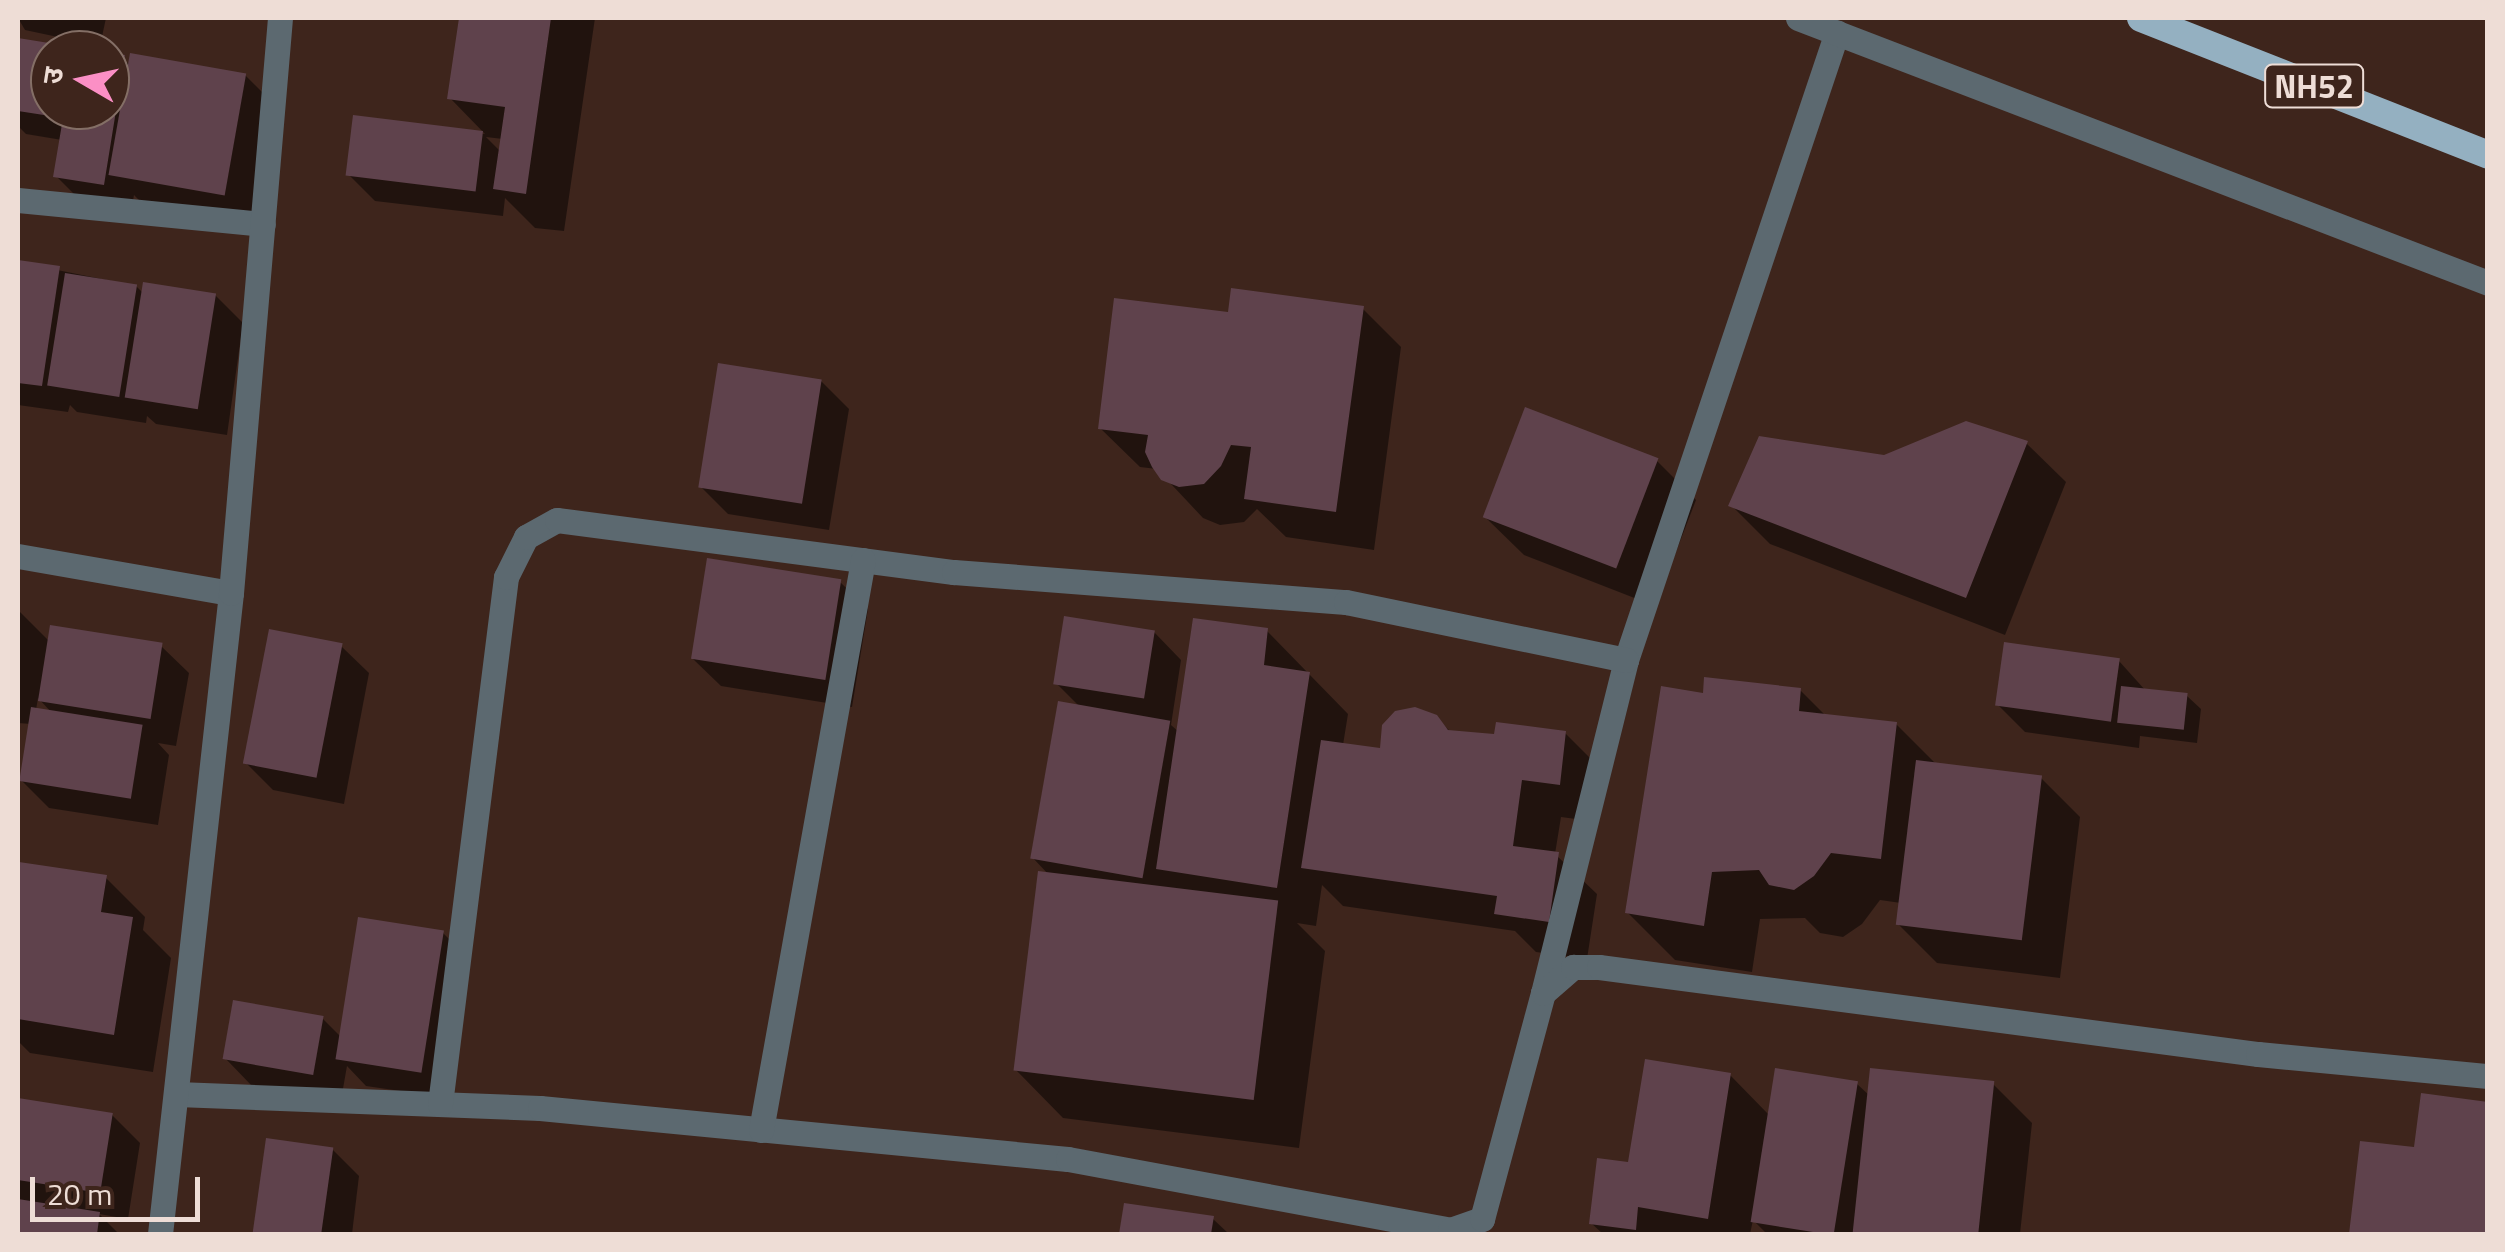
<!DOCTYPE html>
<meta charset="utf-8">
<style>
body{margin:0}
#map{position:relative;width:2505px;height:1252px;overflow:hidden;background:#3e251c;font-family:"Titillium Web","Noto Sans Devanagari",sans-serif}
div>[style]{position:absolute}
.shadow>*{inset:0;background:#0007}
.building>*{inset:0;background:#5f424c;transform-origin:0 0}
.minor>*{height:25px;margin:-12.5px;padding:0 12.5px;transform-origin:12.5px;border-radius:12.5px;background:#5c6970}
.tertiary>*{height:25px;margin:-12.5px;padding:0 12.5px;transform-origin:12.5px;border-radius:12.5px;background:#5c6970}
.trunk>*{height:28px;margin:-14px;padding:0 14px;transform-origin:14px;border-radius:14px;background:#94b0c1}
span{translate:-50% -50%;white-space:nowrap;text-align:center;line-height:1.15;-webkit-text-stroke:8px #3e251c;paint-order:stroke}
.shield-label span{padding:2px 8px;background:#3e251c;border:2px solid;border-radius:8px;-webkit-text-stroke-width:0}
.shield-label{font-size:32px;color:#eeddd6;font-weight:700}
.frame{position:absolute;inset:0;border:20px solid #eeddd6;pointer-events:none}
.north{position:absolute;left:30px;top:30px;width:100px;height:100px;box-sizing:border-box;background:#3e251c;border:2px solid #846f66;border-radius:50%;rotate:279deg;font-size:28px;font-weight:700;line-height:40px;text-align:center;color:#eeddd6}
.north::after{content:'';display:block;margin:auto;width:35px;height:45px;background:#fb8fc5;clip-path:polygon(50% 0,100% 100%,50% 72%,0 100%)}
.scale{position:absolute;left:30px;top:1177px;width:170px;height:45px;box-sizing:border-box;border:5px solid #eeddd6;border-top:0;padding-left:12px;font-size:30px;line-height:35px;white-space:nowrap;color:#eeddd6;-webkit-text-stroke:8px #3e251c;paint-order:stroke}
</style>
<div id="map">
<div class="shadow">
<i style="clip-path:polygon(18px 18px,106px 18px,100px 46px,25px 30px)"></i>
<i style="clip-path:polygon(evenodd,461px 18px,595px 18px,564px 231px,535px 228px,505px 198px,503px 216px,375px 201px,348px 174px,355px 117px,485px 134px,450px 98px,461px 18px,486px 137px,503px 139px,501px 152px,486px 137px)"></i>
<i style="clip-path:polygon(18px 40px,77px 50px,50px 50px,50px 110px,110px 110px,110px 55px,130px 64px,245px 75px,273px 103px,253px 220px,140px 201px,134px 195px,131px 212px,84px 204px,56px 176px,62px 140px,26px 134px,18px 126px)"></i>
<i style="clip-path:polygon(18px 262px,136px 286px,144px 294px,215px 295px,243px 323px,227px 435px,156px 424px,147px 416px,146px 423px,77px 412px,70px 405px,68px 412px,18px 405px)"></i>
<i style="clip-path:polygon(1362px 308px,1401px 347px,1374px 550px,1286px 537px,1257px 509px,1244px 522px,1220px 525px,1203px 518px,1157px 469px,1140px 467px,1100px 428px,1231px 315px)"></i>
<i style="clip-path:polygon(821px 381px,849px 409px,829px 530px,728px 514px,700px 486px)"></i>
<i style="clip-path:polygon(2026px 443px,2066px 482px,2005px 635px,1770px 544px,1731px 505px,1884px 457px)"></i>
<i style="clip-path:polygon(1657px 461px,1696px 500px,1655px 606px,1524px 555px,1484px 516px)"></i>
<i style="clip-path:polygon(840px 582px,868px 609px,852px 707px,721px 686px,693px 659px)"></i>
<i style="clip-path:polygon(evenodd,19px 611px,49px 641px,161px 646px,189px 673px,176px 746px,158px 743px,169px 755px,158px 825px,49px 808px,22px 781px,31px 724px,18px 723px,19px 611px,38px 698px,52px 713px,36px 710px,38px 698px)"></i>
<i style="clip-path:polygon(1267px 631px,1348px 714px,1343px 745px,1382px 751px,1435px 717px,1452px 733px,1496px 737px,1565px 733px,1604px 772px,1598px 822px,1561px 817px,1555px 854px,1597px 894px,1587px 959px,1536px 952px,1515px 931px,1343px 906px,1322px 885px,1316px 926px,1297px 923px,1325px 951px,1299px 1148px,1063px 1118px,1015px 1069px,1049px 875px,1032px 857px,1080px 707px,1056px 683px,1154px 632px,1181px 660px,1171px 725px,1179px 732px)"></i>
<i style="clip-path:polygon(341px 646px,369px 673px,344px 804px,273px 790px,246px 763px)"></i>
<i style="clip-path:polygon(2119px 661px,2146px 691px,2187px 696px,2201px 709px,2197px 743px,2140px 736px,2139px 748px,2025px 732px,1997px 704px)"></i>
<i style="clip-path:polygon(1800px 690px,1826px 716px,1896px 724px,1937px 765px,2041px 778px,2080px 817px,2060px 978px,1937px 963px,1898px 924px,1901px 903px,1880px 900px,1862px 924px,1843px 937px,1820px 933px,1805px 918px,1760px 919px,1752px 972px,1675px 960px,1627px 912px,1705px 696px)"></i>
<i style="clip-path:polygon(21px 865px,106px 878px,145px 917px,143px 930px,171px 958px,153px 1072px,30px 1053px,18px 1041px)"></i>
<i style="clip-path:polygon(443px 933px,470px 960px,449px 1098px,366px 1086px,347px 1066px,341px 1100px,252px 1086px,225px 1058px,323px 1019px,342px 1038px)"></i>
<i style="clip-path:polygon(1730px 1075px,1770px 1116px,1856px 1083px,1870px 1096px,1993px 1084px,2032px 1123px,2020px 1234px,1767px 1234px,1753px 1220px,1750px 1234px,1603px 1234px,1591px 1223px,1630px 1165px)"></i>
<i style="clip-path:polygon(18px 1100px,112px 1115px,140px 1143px,128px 1219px,99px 1214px,119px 1234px,18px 1234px)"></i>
<i style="clip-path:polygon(2488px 1104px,2488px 1234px,2352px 1234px,2363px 1144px,2416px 1150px)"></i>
<i style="clip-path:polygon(268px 1141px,332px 1149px,359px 1176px,352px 1234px,256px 1234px)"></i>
<i style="clip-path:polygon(1126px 1205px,1212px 1218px,1229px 1234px,1122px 1234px)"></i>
</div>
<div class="building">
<i style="clip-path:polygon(459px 18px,551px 18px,526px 194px,493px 189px,505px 107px,447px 99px)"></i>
<i style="clip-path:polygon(18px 38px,80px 48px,50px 50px,50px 110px,110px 110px,110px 53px,125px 55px,104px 185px,53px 177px,63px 118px,18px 111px)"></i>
<i style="left:130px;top:53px;width:118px;height:124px;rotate:10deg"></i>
<i style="left:353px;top:115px;width:131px;height:61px;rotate:7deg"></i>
<i style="clip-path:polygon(18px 260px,60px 266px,42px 386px,18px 383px)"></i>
<i style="left:65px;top:273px;width:73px;height:114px;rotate:9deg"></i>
<i style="left:143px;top:282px;width:74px;height:117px;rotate:9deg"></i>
<i style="clip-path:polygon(1231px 288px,1364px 306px,1336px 512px,1244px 499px,1251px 447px,1231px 445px,1221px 466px,1204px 484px,1179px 487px,1161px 480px,1152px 467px,1145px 452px,1148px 435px,1098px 429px,1114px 298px,1228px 312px)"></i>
<i style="left:718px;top:363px;width:105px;height:126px;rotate:9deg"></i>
<i style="left:1525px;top:407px;width:143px;height:118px;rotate:21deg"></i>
<i style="clip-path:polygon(1966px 421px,2028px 441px,1966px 598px,1728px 506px,1759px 436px,1884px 455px)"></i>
<i style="left:707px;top:558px;width:136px;height:102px;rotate:9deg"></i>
<i style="left:1064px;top:616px;width:92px;height:69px;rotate:9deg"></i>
<i style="clip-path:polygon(1193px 618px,1268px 628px,1264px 665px,1310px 672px,1277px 888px,1156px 869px)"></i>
<i style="left:50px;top:625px;width:114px;height:77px;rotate:9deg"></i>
<i style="left:269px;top:629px;width:75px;height:137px;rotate:11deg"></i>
<i style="left:2004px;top:642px;width:117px;height:64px;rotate:8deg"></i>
<i style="clip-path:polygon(1704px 677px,1801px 688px,1799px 711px,1897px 722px,1881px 859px,1831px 853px,1814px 876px,1794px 890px,1769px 885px,1759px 870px,1712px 872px,1704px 926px,1625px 913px,1661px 686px,1703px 693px)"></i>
<i style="left:2121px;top:686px;width:67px;height:37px;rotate:6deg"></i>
<i style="left:1058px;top:701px;width:114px;height:160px;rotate:10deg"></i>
<i style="left:31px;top:707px;width:113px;height:75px;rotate:9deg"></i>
<i style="clip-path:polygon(1415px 707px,1437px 715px,1448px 730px,1494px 734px,1496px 722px,1566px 731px,1560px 785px,1522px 780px,1513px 846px,1559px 852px,1549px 922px,1494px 914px,1497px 896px,1301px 868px,1321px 740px,1380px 748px,1382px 725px,1395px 711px)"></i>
<i style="left:1916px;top:760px;width:127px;height:166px;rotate:7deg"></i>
<i style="clip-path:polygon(19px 862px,107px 875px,101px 912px,133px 917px,114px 1035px,18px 1019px)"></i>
<i style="left:1038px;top:871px;width:242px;height:201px;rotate:7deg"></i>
<i style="left:358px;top:917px;width:87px;height:144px;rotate:9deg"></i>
<i style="left:233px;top:1000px;width:92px;height:60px;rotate:10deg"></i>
<i style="clip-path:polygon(1645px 1059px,1731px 1073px,1708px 1219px,1638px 1207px,1636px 1230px,1589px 1224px,1597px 1158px,1628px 1162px)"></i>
<i style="left:1775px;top:1068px;width:84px;height:156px;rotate:9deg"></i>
<i style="left:1870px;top:1068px;width:125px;height:167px;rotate:6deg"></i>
<i style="clip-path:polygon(2421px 1093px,2488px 1102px,2488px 1234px,2349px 1234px,2360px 1141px,2414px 1147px)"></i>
<i style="left:18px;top:1098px;width:96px;height:81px;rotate:9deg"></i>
<i style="left:266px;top:1138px;width:68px;height:97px;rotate:8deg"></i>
<i style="clip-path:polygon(18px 1199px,100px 1212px,97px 1234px,18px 1234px)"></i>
<i style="clip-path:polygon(1124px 1203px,1214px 1216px,1211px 1234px,1119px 1234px)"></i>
</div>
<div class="minor">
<i style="left:18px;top:200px;width:246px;rotate:5.6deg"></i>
<i style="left:18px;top:556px;width:216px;rotate:9.9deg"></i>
<i style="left:1543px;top:993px;width:343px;rotate:-76deg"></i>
<i style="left:1626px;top:660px;width:662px;rotate:-71.43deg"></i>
<i style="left:177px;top:1094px;width:363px;rotate:2.2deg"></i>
<i style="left:540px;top:1108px;width:530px;rotate:5.52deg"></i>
<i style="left:1068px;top:1159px;width:389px;rotate:10.5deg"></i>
<i style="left:1450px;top:1230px;width:34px;rotate:-19deg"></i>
<i style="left:1482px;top:1219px;width:234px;rotate:-74.9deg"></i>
<i style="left:1543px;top:993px;width:40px;rotate:-41deg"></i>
<i style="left:1573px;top:967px;width:26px"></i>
<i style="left:1599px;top:967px;width:665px;rotate:7.52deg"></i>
<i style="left:2258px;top:1054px;width:231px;rotate:5.5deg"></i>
<i style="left:440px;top:1104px;width:531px;rotate:-82.86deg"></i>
<i style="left:506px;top:577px;width:45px;rotate:-63.4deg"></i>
<i style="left:526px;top:537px;width:35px;rotate:-29deg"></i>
<i style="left:557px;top:520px;width:400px;rotate:7.5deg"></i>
<i style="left:954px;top:572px;width:393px;rotate:4.4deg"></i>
<i style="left:1346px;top:602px;width:286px;rotate:11.7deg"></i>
<i style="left:761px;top:1130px;width:579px;rotate:-79.85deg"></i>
<i style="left:160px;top:1234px;width:645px;rotate:-83.68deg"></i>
<i style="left:231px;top:593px;width:577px;rotate:-85.13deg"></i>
</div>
<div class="tertiary">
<i style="left:1798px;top:18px;width:739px;rotate:21.01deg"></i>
</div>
<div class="trunk">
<i style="left:2141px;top:18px;width:373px;rotate:21.5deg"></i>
</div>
<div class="shield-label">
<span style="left:2314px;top:86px">NH52</span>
</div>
<div class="frame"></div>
<div class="north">उ</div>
<div class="scale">20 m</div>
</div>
